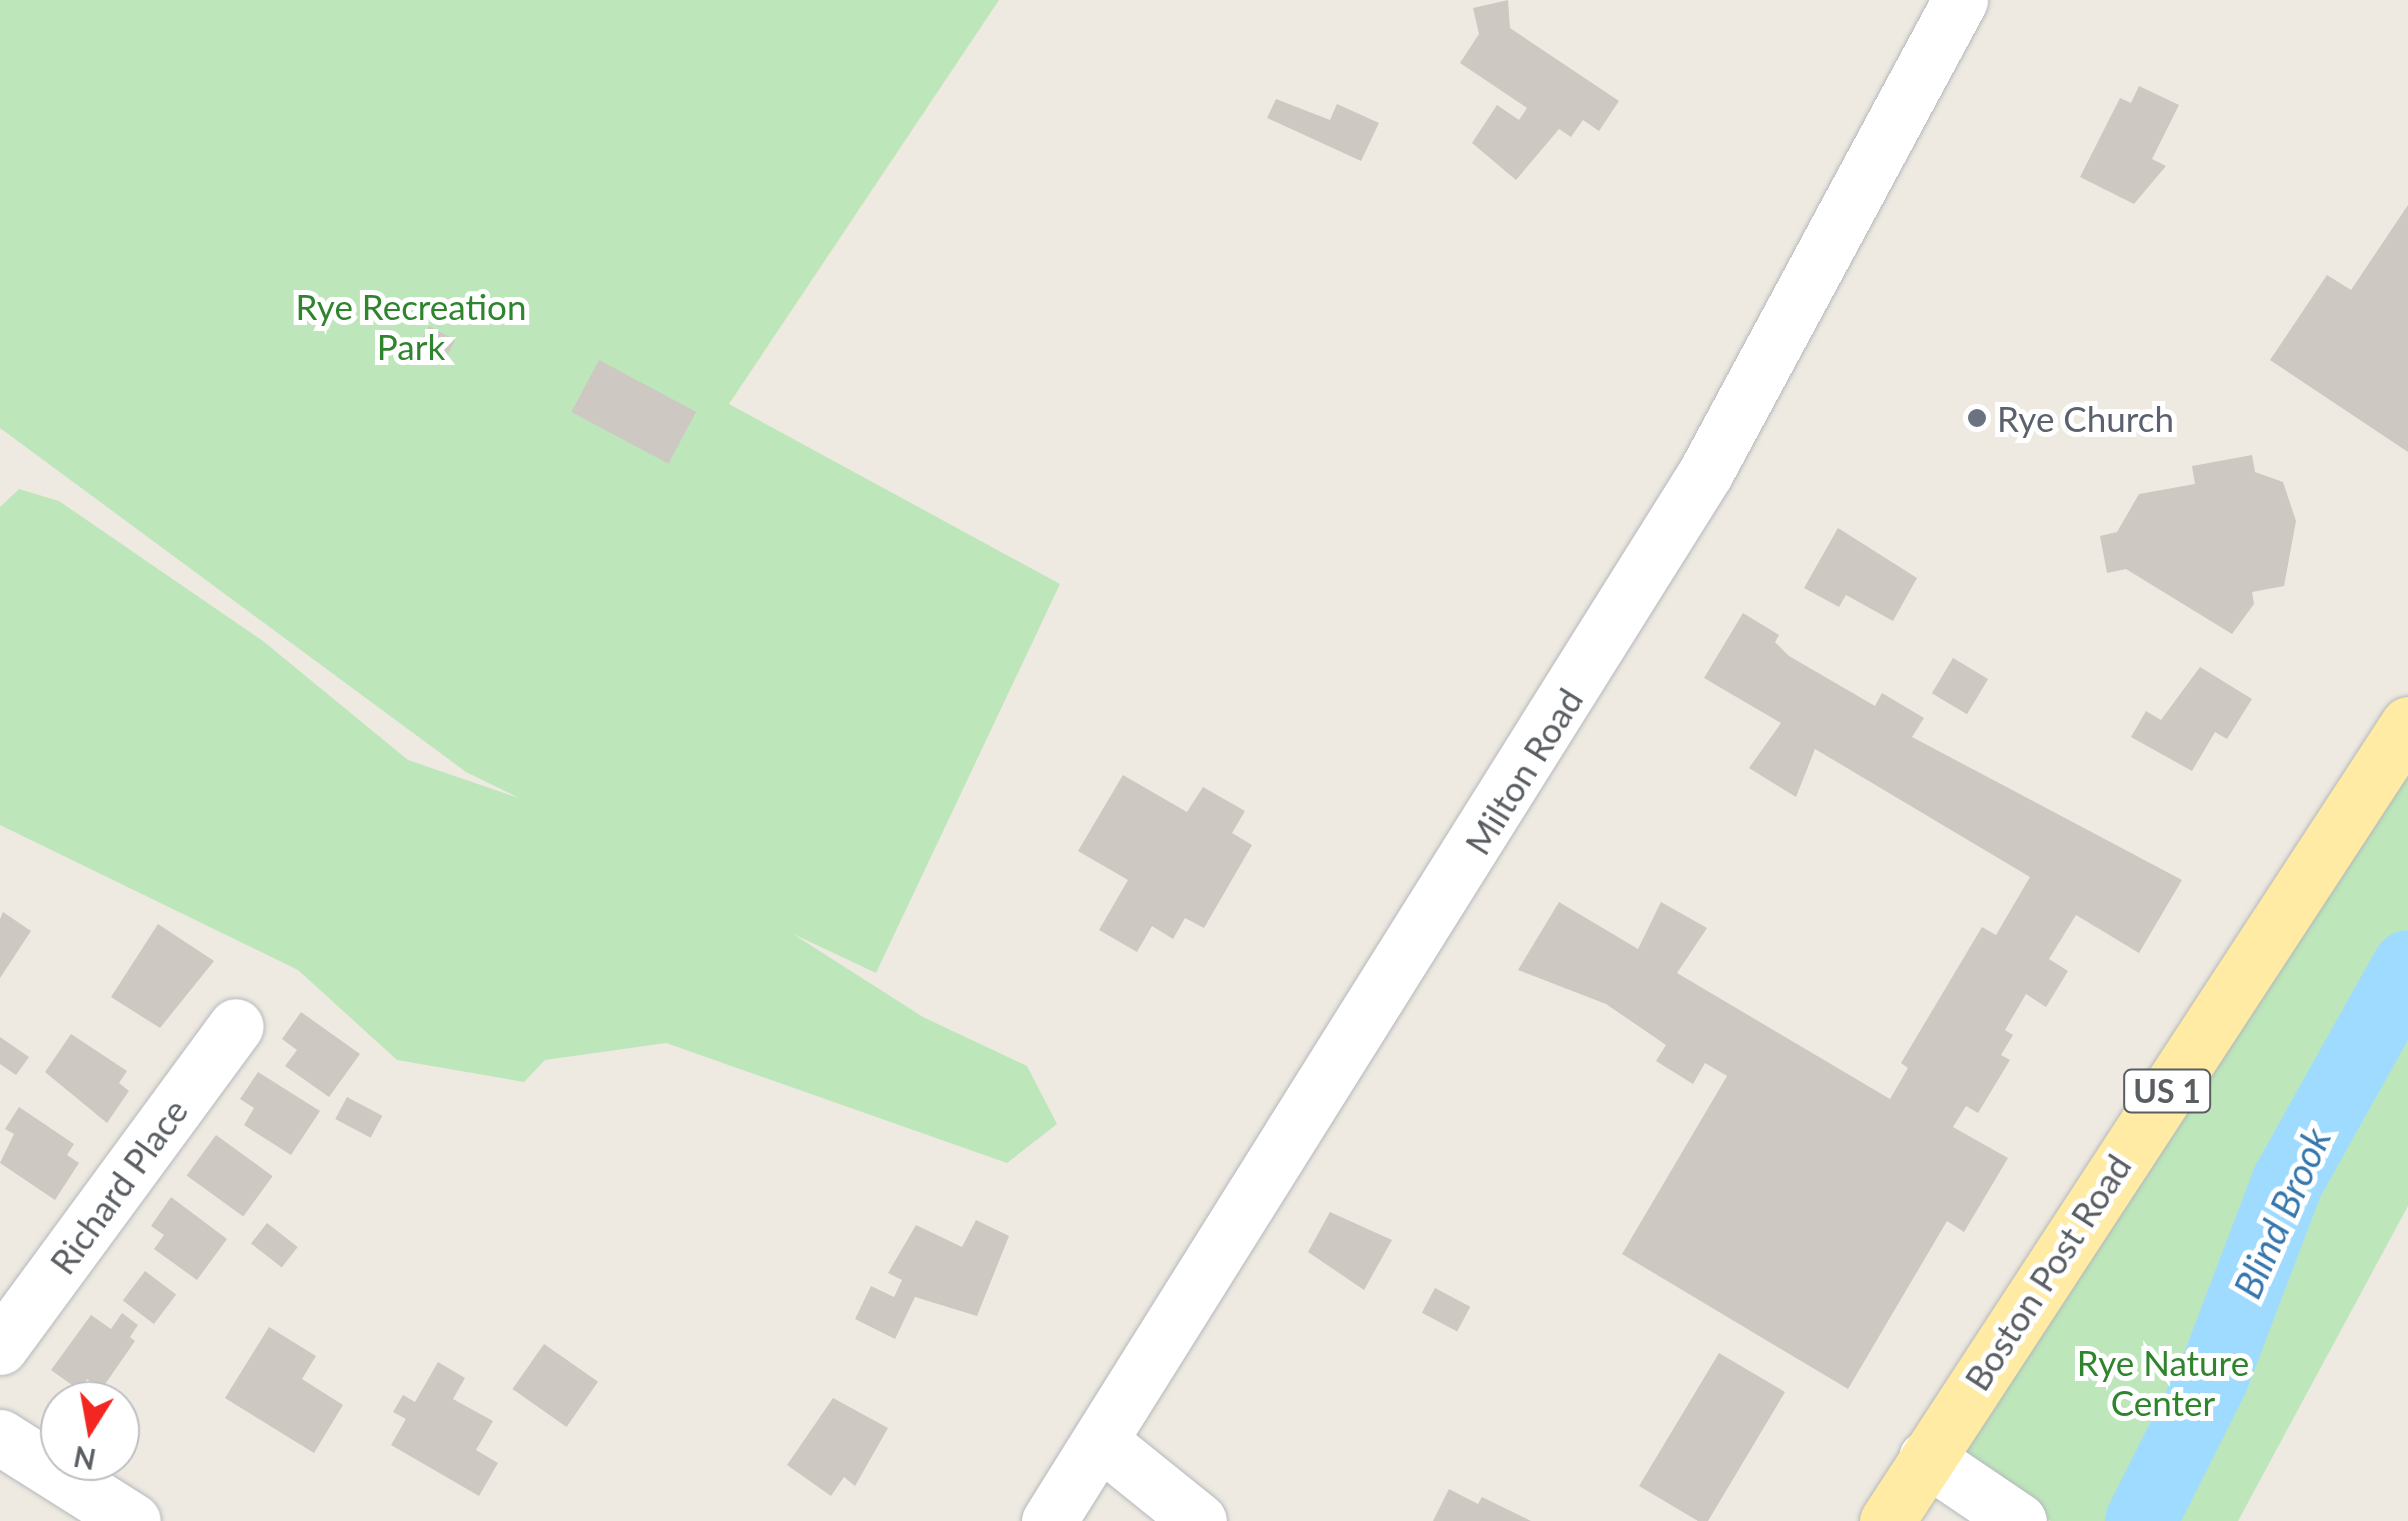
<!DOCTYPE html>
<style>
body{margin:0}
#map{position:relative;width:2408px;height:1521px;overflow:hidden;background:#eeeae1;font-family:Lato,sans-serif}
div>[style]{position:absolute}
.green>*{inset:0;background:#bde7bb}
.river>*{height:72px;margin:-36px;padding:0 36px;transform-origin:36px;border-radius:36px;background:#9fdbff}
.building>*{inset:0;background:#cdc8c2;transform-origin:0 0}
.roads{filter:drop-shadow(0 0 2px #b4b8bc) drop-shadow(0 0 2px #b4b8bc)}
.minor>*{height:55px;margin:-27.5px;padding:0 27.5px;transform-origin:27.5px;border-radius:27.5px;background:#fff}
.major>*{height:55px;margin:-27.5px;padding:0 27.5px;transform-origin:27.5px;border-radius:27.5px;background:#ffeba4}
.dots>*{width:28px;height:28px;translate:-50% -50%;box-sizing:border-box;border:5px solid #fff;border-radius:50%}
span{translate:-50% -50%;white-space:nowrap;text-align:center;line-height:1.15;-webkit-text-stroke:10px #fff;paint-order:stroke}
.shield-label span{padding:2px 8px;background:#fff;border:2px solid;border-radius:8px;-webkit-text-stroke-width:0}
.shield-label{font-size:32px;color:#595e63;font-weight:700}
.park-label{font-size:35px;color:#2f852e}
.worship-label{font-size:35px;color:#5b616d}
.left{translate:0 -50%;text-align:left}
.street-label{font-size:35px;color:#595e63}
.water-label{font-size:38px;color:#3576ad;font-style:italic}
.north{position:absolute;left:40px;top:1381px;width:100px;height:100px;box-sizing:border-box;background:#fff;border:2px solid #bdbfc1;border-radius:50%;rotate:191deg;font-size:28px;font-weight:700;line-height:40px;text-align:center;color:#595e63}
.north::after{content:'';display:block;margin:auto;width:35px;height:45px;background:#f32621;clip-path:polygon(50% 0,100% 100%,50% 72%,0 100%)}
</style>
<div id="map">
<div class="green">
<i style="clip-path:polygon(0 0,999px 0,729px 404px,1060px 584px,876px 973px,793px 934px,923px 1017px,1027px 1066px,1057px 1124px,1007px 1163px,666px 1043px,545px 1060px,524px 1082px,397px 1060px,298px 970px,0 825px,0 507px,19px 489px,59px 501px,263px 641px,408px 760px,519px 798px,466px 772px,0 428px)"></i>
<i style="clip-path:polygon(2408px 772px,2408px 1206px,2238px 1521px,2051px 1521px,1957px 1457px)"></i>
</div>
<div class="river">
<i style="left:2141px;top:1521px;width:160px;rotate:-63.3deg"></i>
<i style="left:2213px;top:1378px;width:211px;rotate:-69.2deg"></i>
<i style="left:2288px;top:1181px;width:246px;rotate:-60.8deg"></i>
</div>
<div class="building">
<i style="clip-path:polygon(1508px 0,1510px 28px,1619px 101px,1599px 131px,1583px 120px,1571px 137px,1559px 129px,1516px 180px,1472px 143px,1497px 105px,1519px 120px,1527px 108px,1460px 63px,1479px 34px,1473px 8px)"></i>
<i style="clip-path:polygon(2139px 86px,2179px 105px,2152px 159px,2166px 166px,2134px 204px,2080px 177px,2120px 98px,2131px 103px)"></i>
<i style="clip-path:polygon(1276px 99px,1330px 120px,1337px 104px,1379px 123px,1361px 161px,1267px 118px)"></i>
<i style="clip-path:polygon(2408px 205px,2408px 452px,2270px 360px,2327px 275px,2351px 290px)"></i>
<i style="left:429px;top:326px;width:30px;height:24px;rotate:28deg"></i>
<i style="left:599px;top:360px;width:110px;height:59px;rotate:28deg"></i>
<i style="clip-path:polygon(2252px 455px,2255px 472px,2283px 482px,2296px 521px,2284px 586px,2252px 592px,2254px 604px,2232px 634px,2126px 569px,2107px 573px,2100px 536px,2117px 532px,2139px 494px,2195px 484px,2192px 466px)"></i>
<i style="clip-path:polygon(1838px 528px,1917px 578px,1893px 621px,1846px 595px,1839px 607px,1804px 588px)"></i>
<i style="clip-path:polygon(1743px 613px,1779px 635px,1775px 642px,1789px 656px,1875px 706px,1882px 693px,1924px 718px,1912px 737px,2182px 880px,2139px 953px,2076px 915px,2049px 959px,2068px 971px,2046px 1007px,2026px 994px,2005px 1030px,2013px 1035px,2001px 1055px,2010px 1060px,1978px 1113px,1966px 1106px,1953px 1127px,2008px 1158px,1964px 1232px,1947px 1221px,1848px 1389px,1622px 1254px,1727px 1076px,1705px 1063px,1693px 1084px,1656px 1061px,1666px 1045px,1606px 1004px,1518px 970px,1559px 902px,1638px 949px,1661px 902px,1707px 928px,1677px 973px,1890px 1099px,1908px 1068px,1901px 1063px,1982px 927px,1996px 935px,2030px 877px,1815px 749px,1796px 797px,1749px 768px,1781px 723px,1704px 678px)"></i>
<i style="left:1953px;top:658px;width:41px;height:41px;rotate:31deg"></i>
<i style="clip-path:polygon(2200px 667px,2252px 699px,2227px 739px,2215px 732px,2192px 771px,2131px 737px,2146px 711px,2161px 720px)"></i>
<i style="clip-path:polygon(1123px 775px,1187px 812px,1203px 787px,1245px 811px,1232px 833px,1252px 845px,1204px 928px,1185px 918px,1173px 939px,1152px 926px,1137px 952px,1099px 930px,1128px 880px,1078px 851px)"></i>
<i style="clip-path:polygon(3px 912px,31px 931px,0 978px,0 919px)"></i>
<i style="clip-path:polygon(158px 924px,214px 961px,160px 1028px,111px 997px)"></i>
<i style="clip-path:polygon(301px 1012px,360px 1054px,329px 1097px,285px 1066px,297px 1050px,282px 1039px)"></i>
<i style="clip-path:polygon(71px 1034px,127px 1071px,119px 1083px,129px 1091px,107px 1123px,45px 1072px)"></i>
<i style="clip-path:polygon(0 1037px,29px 1057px,16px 1075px,0 1064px)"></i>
<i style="clip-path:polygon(258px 1072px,320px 1111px,291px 1155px,244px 1125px,254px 1108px,240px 1099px)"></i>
<i style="left:347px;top:1097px;width:40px;height:25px;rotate:28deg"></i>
<i style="clip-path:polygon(19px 1107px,74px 1144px,67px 1155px,79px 1163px,55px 1200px,0 1163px,14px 1134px,5px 1129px)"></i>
<i style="left:216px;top:1135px;width:70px;height:50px;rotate:36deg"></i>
<i style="clip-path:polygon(171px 1197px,227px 1239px,197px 1280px,154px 1249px,164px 1235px,151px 1226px)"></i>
<i style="clip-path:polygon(1330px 1212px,1392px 1240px,1364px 1290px,1308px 1252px)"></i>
<i style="clip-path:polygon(976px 1220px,1009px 1236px,977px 1316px,915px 1297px,895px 1339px,855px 1319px,871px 1286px,894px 1297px,902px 1280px,888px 1273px,916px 1225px,962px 1247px)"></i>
<i style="left:267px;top:1223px;width:39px;height:26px;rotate:38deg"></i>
<i style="left:145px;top:1271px;width:39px;height:37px;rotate:37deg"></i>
<i style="left:1435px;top:1288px;width:40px;height:28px;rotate:28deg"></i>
<i style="clip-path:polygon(122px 1313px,138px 1325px,130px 1337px,135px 1341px,101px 1390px,87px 1379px,79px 1390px,51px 1370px,91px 1315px,111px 1329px)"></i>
<i style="clip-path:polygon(269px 1327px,316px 1356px,302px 1379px,343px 1405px,314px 1453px,225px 1398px)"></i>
<i style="left:544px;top:1344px;width:66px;height:55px;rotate:35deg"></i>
<i style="clip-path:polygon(1719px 1353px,1785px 1392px,1708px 1521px,1698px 1521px,1639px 1486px)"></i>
<i style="clip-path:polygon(438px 1362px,465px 1378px,453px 1399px,493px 1421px,476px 1450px,498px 1463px,479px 1496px,391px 1445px,406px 1419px,393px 1412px,403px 1395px,415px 1402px)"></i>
<i style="clip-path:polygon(833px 1398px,888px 1428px,855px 1486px,844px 1477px,831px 1496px,787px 1465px)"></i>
<i style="clip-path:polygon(1449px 1489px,1478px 1504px,1482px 1497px,1531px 1521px,1433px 1521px)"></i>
</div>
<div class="roads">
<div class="minor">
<i style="left:0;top:1347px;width:398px;rotate:-53.7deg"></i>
<i style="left:0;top:1437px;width:157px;rotate:32.3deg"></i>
<i style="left:1100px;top:1441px;width:127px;rotate:38.9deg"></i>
<i style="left:1926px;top:1458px;width:112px;rotate:34.1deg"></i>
<i style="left:1049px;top:1521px;width:1238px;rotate:-57.94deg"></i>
<i style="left:1706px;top:472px;width:536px;rotate:-61.71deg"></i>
</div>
<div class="major">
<i style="left:1887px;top:1521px;width:952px;rotate:-56.83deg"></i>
</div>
</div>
<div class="dots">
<i style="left:1977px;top:418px;background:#6b7280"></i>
</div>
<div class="shield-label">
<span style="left:2167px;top:1091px">US 1</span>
</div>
<div class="park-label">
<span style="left:411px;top:326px">Rye Recreation<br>Park</span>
<span style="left:2163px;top:1382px">Rye Nature<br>Center</span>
</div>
<div class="worship-label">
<span class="left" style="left:1997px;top:418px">Rye Church</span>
</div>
<div class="street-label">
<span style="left:1523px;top:771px;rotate:-58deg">Milton Road</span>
<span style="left:118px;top:1186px;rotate:-54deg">Richard Place</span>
<span style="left:2047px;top:1272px;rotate:-57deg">Boston Post Road</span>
</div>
<div class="water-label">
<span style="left:2282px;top:1213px;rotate:-66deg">Blind Brook</span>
</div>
<div class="north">N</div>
</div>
